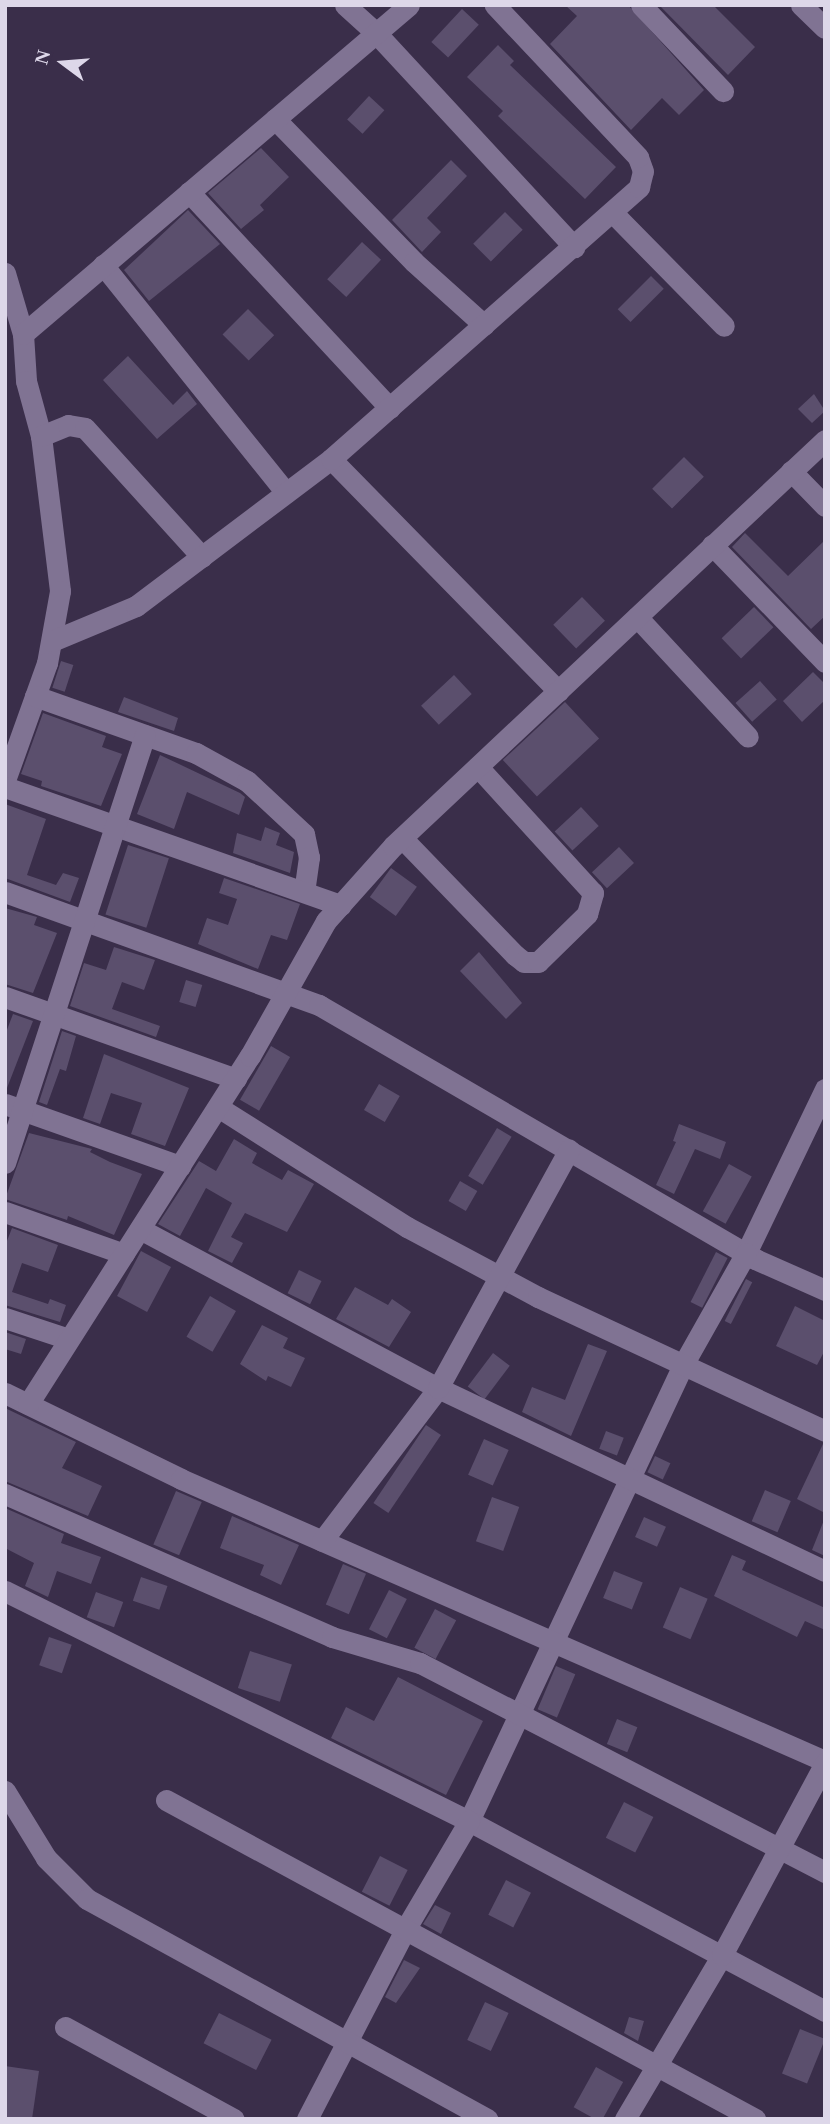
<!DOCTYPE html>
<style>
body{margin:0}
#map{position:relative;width:830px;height:2124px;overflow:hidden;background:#3a2e4a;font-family:"Times New Roman",serif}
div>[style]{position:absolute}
.building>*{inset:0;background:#5b4f6d;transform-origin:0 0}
.minor>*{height:21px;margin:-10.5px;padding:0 10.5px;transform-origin:10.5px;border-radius:10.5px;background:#807393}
span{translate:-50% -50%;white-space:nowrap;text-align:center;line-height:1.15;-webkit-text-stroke:7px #3a2e4a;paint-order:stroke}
.frame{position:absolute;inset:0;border:7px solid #ddd7e9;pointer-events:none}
.north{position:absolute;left:28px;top:28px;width:70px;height:70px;-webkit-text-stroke:5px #3a2e4a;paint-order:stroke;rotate:286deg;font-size:19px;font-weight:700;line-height:28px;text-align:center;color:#ddd7e9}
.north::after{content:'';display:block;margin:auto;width:24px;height:32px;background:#ddd7e9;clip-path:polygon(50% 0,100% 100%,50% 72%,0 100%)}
</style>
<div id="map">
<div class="building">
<i style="clip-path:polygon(565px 5px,628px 5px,704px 90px,679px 115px,662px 98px,631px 130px,550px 44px,577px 16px)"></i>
<i style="clip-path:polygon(659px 5px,713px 5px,755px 47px,728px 75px)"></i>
<i style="left:462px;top:9px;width:23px;height:45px;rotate:43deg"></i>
<i style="clip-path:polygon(498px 45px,514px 61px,510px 65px,616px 167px,585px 199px,498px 116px,503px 111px,467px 77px)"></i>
<i style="left:369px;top:96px;width:21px;height:32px;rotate:43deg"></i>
<i style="clip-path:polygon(261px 148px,289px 177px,260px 205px,264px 210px,241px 229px,208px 193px)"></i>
<i style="clip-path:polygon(451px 160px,467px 176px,427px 218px,441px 232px,422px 252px,392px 220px)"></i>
<i style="clip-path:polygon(188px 210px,220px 244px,149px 301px,124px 270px)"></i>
<i style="left:505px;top:212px;width:25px;height:45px;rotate:45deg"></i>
<i style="left:362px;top:242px;width:26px;height:51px;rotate:43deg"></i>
<i style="left:651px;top:276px;width:18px;height:47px;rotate:45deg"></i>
<i style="left:248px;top:309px;width:37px;height:36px;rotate:45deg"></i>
<i style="clip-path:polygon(128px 356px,173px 405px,187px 391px,197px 404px,157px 439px,103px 380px)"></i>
<i style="clip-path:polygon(814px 394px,825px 411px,812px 423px,798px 409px)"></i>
<i style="left:684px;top:457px;width:28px;height:45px;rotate:45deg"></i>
<i style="clip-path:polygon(745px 533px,788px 576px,825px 540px,825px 616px,811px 629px,732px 547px)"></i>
<i style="left:582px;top:597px;width:33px;height:40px;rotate:46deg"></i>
<i style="left:754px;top:607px;width:28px;height:45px;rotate:46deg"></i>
<i style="left:61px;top:661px;width:13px;height:28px;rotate:18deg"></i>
<i style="clip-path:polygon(813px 672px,825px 684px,825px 700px,802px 722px,783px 701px)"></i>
<i style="left:454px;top:675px;width:26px;height:45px;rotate:47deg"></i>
<i style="left:760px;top:681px;width:25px;height:33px;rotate:48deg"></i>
<i style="clip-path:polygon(124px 697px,178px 718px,174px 731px,118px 712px)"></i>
<i style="left:565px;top:702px;width:50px;height:85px;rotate:47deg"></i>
<i style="clip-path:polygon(43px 713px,106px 736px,102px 747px,122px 754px,101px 806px,41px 786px,42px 781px,21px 774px)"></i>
<i style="clip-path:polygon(160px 755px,240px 793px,245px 797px,239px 815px,187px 792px,174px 829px,137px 814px)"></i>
<i style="clip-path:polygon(5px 804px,46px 819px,27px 875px,56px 885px,63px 873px,79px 878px,70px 902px,5px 878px)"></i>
<i style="left:581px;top:807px;width:26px;height:36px;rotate:47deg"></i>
<i style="clip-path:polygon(265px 827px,280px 833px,276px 845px,294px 852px,290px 873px,233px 853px,237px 833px,261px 841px)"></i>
<i style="left:128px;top:845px;width:43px;height:73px;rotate:18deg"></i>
<i style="left:619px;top:847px;width:22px;height:37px;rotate:47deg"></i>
<i style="left:391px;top:868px;width:32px;height:36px;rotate:36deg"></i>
<i style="clip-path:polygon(224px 878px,300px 904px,287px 940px,271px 935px,258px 969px,198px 944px,207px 918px,228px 925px,237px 899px,219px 893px)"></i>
<i style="clip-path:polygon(5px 908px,37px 917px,34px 925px,57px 933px,33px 993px,5px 984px)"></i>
<i style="clip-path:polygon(114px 947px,155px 960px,144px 990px,122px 982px,112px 1009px,160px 1026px,156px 1037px,70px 1006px,84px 963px,106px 970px)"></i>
<i style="clip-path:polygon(479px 952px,522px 1003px,506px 1019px,460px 971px)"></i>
<i style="left:186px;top:980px;width:17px;height:23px;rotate:17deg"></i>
<i style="clip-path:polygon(13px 1014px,33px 1021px,7px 1088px,5px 1035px)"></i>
<i style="clip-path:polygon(62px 1031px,76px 1036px,66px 1071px,60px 1069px,47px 1105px,39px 1102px)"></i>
<i style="left:271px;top:1046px;width:22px;height:62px;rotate:30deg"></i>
<i style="clip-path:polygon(104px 1054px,189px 1088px,165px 1146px,131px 1134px,142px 1103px,111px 1093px,100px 1124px,83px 1118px)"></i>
<i style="left:379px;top:1084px;width:24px;height:30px;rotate:30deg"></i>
<i style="clip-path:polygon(679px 1124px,726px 1142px,720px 1159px,695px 1149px,674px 1194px,656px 1185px,676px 1142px,673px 1141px)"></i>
<i style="left:497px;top:1128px;width:17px;height:56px;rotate:31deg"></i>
<i style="clip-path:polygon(29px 1133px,92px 1149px,90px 1152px,110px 1162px,142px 1174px,114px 1235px,68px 1216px,67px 1220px,5px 1199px)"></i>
<i style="clip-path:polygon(234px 1139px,257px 1153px,252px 1163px,282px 1180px,288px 1170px,314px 1184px,287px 1232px,245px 1213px,231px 1237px,243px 1243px,232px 1263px,208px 1251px,232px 1203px,206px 1188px,180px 1236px,158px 1224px,199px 1161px,216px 1171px)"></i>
<i style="left:729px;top:1164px;width:26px;height:54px;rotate:29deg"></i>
<i style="left:460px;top:1181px;width:20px;height:23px;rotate:30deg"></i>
<i style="clip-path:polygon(12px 1228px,58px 1245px,48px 1272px,22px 1263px,12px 1292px,48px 1304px,50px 1299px,66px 1305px,60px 1322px,5px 1305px,5px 1246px)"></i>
<i style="left:141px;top:1251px;width:34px;height:51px;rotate:28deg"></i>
<i style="left:716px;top:1252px;width:13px;height:56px;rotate:27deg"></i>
<i style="left:299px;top:1270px;width:25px;height:26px;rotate:26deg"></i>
<i style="left:746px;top:1279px;width:7px;height:47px;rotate:27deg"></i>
<i style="clip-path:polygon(355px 1287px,388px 1305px,392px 1299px,411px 1312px,389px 1347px,336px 1319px)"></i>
<i style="left:210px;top:1296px;width:30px;height:47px;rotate:30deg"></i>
<i style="clip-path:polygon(795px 1306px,825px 1321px,825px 1350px,817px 1365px,776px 1346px)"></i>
<i style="clip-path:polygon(262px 1325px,288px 1338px,283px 1348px,305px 1358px,291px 1387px,268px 1376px,266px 1381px,240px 1364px)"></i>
<i style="clip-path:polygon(5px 1332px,26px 1339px,21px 1354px,5px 1349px)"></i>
<i style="clip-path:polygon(588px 1344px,607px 1351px,571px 1436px,522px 1412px,532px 1387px,565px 1400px)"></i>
<i style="left:493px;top:1353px;width:21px;height:42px;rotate:37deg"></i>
<i style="clip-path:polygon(5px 1408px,76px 1442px,62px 1468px,102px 1486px,88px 1516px,5px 1481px)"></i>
<i style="left:426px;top:1425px;width:18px;height:94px;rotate:34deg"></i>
<i style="left:606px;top:1431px;width:19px;height:19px;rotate:21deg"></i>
<i style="left:484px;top:1439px;width:27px;height:39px;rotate:24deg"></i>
<i style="clip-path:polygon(823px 1444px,825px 1444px,825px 1513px,797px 1499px)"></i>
<i style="left:655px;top:1456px;width:17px;height:18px;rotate:25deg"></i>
<i style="left:765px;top:1490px;width:28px;height:34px;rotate:23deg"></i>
<i style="left:176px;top:1491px;width:28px;height:58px;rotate:23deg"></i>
<i style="left:492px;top:1497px;width:29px;height:47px;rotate:20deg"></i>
<i style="clip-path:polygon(5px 1508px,64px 1534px,61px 1543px,101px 1557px,91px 1584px,57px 1571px,48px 1597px,25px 1586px,34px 1563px,5px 1548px)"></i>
<i style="clip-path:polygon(232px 1516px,299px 1545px,281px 1585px,260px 1575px,264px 1565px,220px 1548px)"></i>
<i style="left:644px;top:1517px;width:24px;height:22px;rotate:24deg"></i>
<i style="clip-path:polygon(824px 1520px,825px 1520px,825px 1556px,812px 1550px)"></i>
<i style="clip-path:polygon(732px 1555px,746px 1561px,742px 1570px,825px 1608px,825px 1630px,805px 1621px,797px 1637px,714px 1596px)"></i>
<i style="left:343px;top:1564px;width:25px;height:44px;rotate:23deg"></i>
<i style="left:614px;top:1571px;width:31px;height:29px;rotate:22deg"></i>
<i style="left:141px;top:1577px;width:28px;height:25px;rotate:19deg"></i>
<i style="left:680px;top:1587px;width:30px;height:44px;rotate:23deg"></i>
<i style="left:389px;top:1590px;width:20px;height:44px;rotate:27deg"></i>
<i style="left:96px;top:1592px;width:29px;height:27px;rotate:20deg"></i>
<i style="left:435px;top:1609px;width:24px;height:44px;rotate:28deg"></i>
<i style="left:49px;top:1637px;width:24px;height:30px;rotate:19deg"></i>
<i style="left:250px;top:1651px;width:44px;height:39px;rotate:18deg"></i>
<i style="left:556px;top:1666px;width:21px;height:47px;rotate:23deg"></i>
<i style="clip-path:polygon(398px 1677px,483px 1721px,446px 1795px,331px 1738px,346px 1707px,374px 1721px)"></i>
<i style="left:617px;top:1719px;width:22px;height:27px;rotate:22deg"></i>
<i style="left:624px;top:1802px;width:33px;height:40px;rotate:27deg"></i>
<i style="left:380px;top:1856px;width:31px;height:40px;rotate:27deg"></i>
<i style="left:506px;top:1880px;width:28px;height:39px;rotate:27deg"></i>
<i style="clip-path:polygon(435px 1905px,451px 1913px,441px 1934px,423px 1924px)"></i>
<i style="clip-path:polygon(404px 1960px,420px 1968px,396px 2003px,385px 1997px)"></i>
<i style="left:485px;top:2002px;width:26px;height:42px;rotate:25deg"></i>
<i style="left:219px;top:2013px;width:59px;height:34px;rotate:27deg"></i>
<i style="clip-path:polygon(629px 2017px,644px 2021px,638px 2041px,624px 2033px)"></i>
<i style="left:800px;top:2029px;width:27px;height:48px;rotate:22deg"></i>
<i style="clip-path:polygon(5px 2066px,39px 2071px,32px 2119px,5px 2119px)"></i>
<i style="left:596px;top:2067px;width:31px;height:46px;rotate:29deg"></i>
</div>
<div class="minor">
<i style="left:345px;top:5px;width:42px;rotate:42.1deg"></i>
<i style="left:376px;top:33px;width:292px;rotate:47.2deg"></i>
<i style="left:641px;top:5px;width:119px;rotate:46.4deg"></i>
<i style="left:801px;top:5px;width:33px;rotate:44deg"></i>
<i style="left:275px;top:119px;width:199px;rotate:45.8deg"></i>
<i style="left:414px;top:262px;width:94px;rotate:42deg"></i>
<i style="left:189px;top:192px;width:295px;rotate:47.1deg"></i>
<i style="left:613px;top:213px;width:158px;rotate:45.5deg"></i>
<i style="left:103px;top:265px;width:292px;rotate:51.2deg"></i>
<i style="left:5px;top:273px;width:64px;rotate:73.6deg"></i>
<i style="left:23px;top:334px;width:47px;rotate:86.3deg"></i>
<i style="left:26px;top:381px;width:57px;rotate:74.7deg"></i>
<i style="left:41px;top:436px;width:156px;rotate:83deg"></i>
<i style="left:60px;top:591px;width:73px;rotate:100.2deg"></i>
<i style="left:47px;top:663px;width:124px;rotate:109.7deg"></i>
<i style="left:23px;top:334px;width:507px;rotate:-40.44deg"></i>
<i style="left:41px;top:436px;width:29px;rotate:-22deg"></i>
<i style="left:68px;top:425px;width:17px;rotate:10deg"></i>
<i style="left:85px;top:428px;width:174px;rotate:47.8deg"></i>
<i style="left:331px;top:459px;width:325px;rotate:45.6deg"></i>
<i style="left:791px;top:471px;width:49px;rotate:45.8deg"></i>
<i style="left:712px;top:545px;width:163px;rotate:46deg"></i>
<i style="left:637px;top:617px;width:163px;rotate:47.2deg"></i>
<i style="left:52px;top:641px;width:91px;rotate:-22.6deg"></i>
<i style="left:136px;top:606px;width:244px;rotate:-37deg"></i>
<i style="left:331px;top:459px;width:411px;rotate:-41.4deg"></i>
<i style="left:639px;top:187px;width:16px;rotate:-76deg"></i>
<i style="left:643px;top:171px;width:15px;rotate:-110deg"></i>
<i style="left:638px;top:157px;width:209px;rotate:-133.3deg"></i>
<i style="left:35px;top:696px;width:171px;rotate:19.5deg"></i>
<i style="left:196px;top:753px;width:58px;rotate:28.8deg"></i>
<i style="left:247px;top:781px;width:78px;rotate:42.9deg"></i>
<i style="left:304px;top:834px;width:24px;rotate:78deg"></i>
<i style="left:309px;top:857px;width:35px;rotate:98deg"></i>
<i style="left:5px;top:787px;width:356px;rotate:19.4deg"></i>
<i style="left:402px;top:838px;width:163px;rotate:46deg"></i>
<i style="left:515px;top:955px;width:11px;rotate:38deg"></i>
<i style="left:524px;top:962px;width:14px"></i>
<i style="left:538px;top:962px;width:69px;rotate:-44.4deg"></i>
<i style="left:587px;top:914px;width:22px;rotate:-74deg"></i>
<i style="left:593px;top:893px;width:171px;rotate:-132.4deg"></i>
<i style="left:5px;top:892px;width:334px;rotate:19.8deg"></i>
<i style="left:319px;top:1005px;width:505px;rotate:30.22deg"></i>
<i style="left:755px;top:1259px;width:77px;rotate:23.9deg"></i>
<i style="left:5px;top:997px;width:245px;rotate:19.5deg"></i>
<i style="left:825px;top:1089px;width:182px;rotate:115.7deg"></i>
<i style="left:746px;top:1253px;width:129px;rotate:119.4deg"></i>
<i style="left:683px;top:1365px;width:504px;rotate:115.14deg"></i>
<i style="left:469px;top:1821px;width:404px;rotate:28.1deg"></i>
<i style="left:5px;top:1104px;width:186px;rotate:19.5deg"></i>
<i style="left:218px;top:1107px;width:224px;rotate:32.4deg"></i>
<i style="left:407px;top:1227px;width:149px;rotate:28.1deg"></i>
<i style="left:538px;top:1297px;width:317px;rotate:25deg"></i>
<i style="left:5px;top:1163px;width:450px;rotate:-71.9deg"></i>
<i style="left:5px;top:1212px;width:126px;rotate:19.4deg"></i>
<i style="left:140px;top:1229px;width:338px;rotate:28.1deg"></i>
<i style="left:438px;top:1388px;width:428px;rotate:25.3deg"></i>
<i style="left:5px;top:1318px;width:67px;rotate:18.2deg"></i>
<i style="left:5px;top:1393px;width:196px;rotate:26deg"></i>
<i style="left:181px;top:1479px;width:703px;rotate:23.65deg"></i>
<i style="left:28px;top:1404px;width:413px;rotate:-57.5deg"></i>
<i style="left:250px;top:1056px;width:155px;rotate:-60.6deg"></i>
<i style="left:326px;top:921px;width:101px;rotate:-48.2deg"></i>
<i style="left:393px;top:846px;width:593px;rotate:-43.22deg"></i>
<i style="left:5px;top:1494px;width:357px;rotate:23.6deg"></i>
<i style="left:332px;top:1637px;width:92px;rotate:16.5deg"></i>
<i style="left:420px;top:1663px;width:456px;rotate:27.3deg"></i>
<i style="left:322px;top:1541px;width:192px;rotate:-52.8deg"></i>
<i style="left:438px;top:1388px;width:272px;rotate:-61.2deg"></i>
<i style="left:5px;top:1591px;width:518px;rotate:26.37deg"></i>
<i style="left:469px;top:1821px;width:124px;rotate:120.5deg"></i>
<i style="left:406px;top:1928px;width:215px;rotate:117.4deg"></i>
<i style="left:5px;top:1791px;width:79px;rotate:58.5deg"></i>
<i style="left:46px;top:1858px;width:58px;rotate:45deg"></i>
<i style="left:87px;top:1899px;width:457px;rotate:28.8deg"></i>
<i style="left:166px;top:1800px;width:670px;rotate:28.44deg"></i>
<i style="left:65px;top:2027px;width:192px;rotate:28.6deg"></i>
<i style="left:625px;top:2119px;width:191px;rotate:-59.4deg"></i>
<i style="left:722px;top:1955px;width:218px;rotate:-61.8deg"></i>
</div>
<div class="frame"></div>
<div class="north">N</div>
</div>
